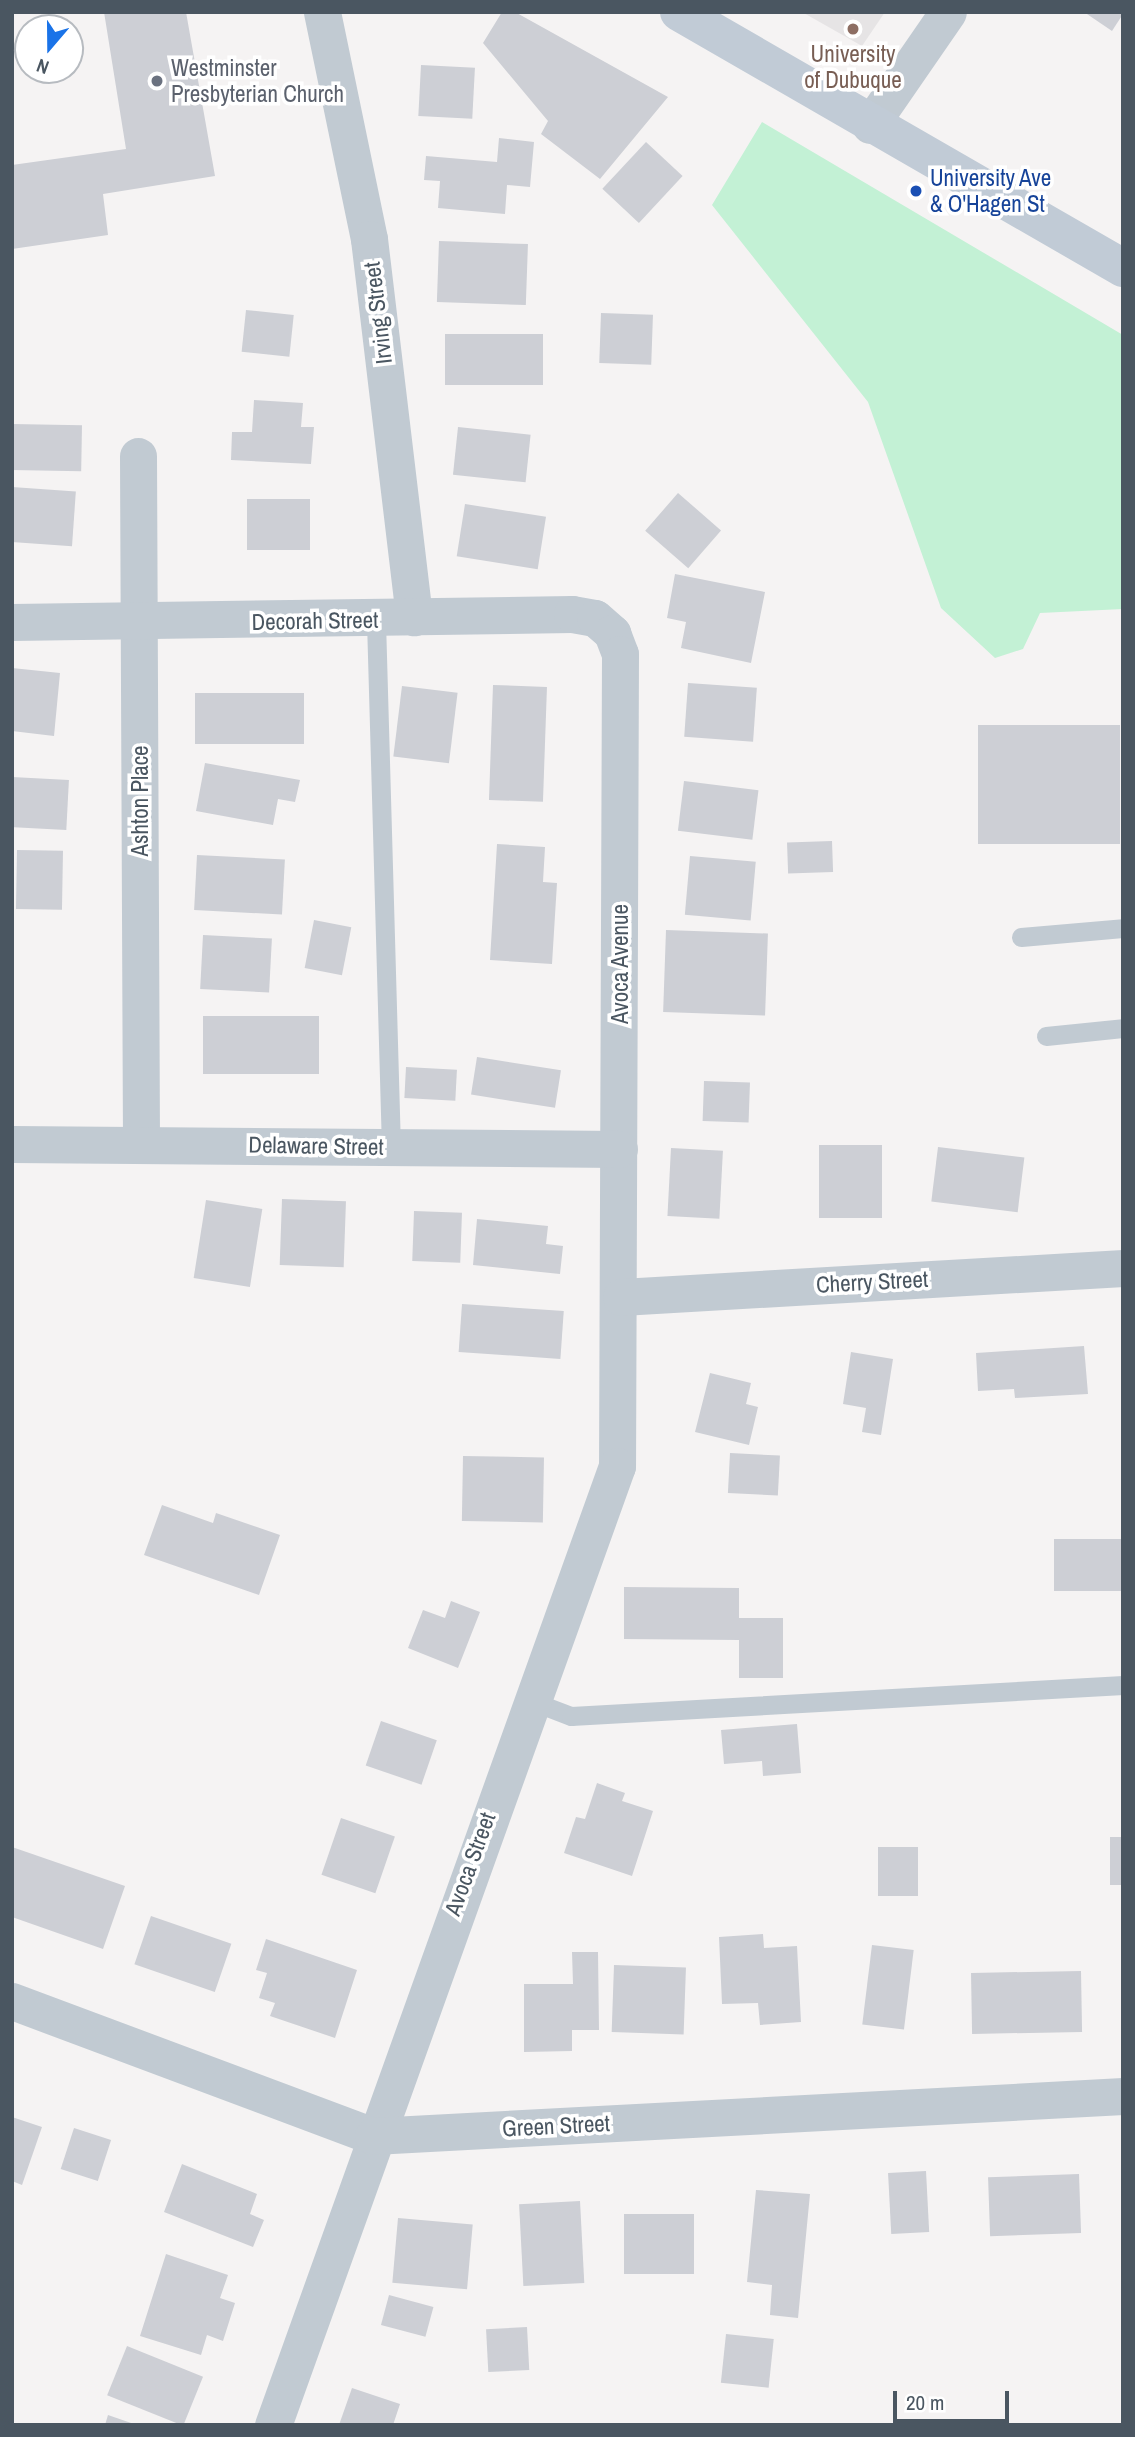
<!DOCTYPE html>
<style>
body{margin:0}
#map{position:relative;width:1135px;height:2437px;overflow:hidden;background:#f5f3f3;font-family:"Archivo Narrow",sans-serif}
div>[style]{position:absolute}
.education>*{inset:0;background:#e6e4e5}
.green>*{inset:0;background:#c3f1d5}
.building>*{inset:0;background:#cdcfd5;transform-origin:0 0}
.service>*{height:19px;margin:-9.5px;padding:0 9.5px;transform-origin:9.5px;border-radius:9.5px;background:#c1cad2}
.minor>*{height:37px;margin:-18.5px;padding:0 18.5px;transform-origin:18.5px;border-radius:18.5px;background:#c1cad2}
.secondary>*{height:38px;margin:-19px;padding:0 19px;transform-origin:19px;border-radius:19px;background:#c1cbd6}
.dots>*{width:19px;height:19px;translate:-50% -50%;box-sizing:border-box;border:4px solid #fff;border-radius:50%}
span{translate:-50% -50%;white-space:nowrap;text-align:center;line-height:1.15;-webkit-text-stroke:7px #fff;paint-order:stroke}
.education-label{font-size:23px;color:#785e54}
.worship-label{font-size:23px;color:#5b616d}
.left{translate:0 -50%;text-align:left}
.transit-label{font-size:23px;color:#164399}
.street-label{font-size:23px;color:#4a5661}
.frame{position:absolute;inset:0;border:14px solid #4a5661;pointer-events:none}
.north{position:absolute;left:14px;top:14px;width:70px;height:70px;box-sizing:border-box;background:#fff;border:2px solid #b7bbc0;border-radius:50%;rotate:200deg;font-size:19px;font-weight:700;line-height:28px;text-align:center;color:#4a5661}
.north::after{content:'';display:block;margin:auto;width:24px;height:32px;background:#1a73e8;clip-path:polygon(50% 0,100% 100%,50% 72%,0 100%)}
.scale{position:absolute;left:893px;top:2391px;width:116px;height:32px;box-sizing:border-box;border:4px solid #4a5661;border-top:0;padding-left:9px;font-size:21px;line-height:24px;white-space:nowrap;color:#4a5661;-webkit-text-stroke:5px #fff;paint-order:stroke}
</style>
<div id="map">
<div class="education">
<i style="clip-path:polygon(802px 12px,885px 12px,862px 46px)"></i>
</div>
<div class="green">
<i style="clip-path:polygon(762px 122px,1123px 335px,1123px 609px,1040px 613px,1023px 649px,995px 658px,941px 608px,868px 402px,712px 205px)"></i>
</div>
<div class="building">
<i style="clip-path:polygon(104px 12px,186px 12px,215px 176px,103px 194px,108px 235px,12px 249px,12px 165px,126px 149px)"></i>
<i style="clip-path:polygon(502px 12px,515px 12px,668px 97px,600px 179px,541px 134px,548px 121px,483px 43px)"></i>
<i style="clip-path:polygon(1084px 12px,1123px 12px,1123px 14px,1112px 31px)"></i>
<i style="left:421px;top:65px;width:54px;height:51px;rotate:3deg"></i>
<i style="clip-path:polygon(499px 138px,534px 142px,530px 187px,507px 185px,505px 214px,438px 208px,440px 181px,424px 180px,426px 156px,497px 162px)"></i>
<i style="left:646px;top:142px;width:50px;height:64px;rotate:43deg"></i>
<i style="left:439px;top:241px;width:89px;height:61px;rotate:2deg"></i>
<i style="left:246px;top:310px;width:48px;height:42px;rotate:6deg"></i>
<i style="left:601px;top:313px;width:52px;height:50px;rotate:2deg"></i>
<i style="left:543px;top:334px;width:51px;height:98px;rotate:90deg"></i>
<i style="clip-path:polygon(254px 400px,303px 403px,301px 427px,314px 427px,311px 464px,231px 460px,232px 432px,252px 432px)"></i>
<i style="left:12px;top:424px;width:70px;height:46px;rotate:1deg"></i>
<i style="left:458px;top:427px;width:73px;height:48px;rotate:6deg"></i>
<i style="left:12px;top:487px;width:64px;height:55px;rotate:4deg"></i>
<i style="left:678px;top:493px;width:57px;height:50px;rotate:41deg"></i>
<i style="left:247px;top:499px;width:63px;height:51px"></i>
<i style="left:465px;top:504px;width:82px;height:53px;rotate:9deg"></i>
<i style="clip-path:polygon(675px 574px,765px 592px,751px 663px,681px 648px,686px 622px,667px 618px)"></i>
<i style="clip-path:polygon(12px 668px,60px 673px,54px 736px,12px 731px)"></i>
<i style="left:688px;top:683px;width:69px;height:54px;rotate:4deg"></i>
<i style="left:493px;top:685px;width:54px;height:115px;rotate:2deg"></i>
<i style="left:402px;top:686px;width:56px;height:71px;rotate:7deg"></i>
<i style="left:195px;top:693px;width:109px;height:51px"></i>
<i style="left:978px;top:725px;width:142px;height:119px"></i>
<i style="clip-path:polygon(205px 763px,300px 780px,295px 802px,278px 799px,273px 825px,196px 811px)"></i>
<i style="left:12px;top:777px;width:57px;height:50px;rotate:3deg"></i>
<i style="left:684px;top:781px;width:75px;height:50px;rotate:7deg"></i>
<i style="left:832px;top:841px;width:31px;height:45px;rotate:88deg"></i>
<i style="clip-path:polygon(497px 844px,545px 847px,543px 882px,557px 883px,552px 964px,490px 960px)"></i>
<i style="left:17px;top:850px;width:46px;height:59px;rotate:1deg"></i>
<i style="left:197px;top:855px;width:88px;height:55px;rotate:3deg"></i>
<i style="left:690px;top:856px;width:66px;height:59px;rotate:5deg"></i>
<i style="left:314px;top:920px;width:38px;height:49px;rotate:11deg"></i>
<i style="left:666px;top:930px;width:102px;height:82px;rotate:2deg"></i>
<i style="left:203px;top:935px;width:69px;height:54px;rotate:3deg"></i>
<i style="left:203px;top:1016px;width:116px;height:58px"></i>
<i style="left:477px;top:1057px;width:85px;height:38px;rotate:9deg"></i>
<i style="left:406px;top:1067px;width:51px;height:31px;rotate:3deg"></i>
<i style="left:704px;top:1081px;width:46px;height:40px;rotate:2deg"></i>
<i style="left:819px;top:1145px;width:63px;height:73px"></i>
<i style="left:938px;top:1147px;width:87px;height:55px;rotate:7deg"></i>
<i style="left:671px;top:1148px;width:52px;height:68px;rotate:3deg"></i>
<i style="left:282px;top:1199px;width:64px;height:66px;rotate:2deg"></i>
<i style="left:206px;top:1200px;width:57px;height:79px;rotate:9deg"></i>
<i style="left:414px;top:1211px;width:48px;height:50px;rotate:2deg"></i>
<i style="clip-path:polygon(477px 1219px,548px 1226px,546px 1244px,563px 1246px,560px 1274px,473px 1265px)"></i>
<i style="left:462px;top:1304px;width:102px;height:48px;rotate:4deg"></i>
<i style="clip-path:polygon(1084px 1346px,1088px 1394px,1015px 1398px,1014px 1389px,978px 1391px,976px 1353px)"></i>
<i style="clip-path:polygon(851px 1352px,893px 1359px,881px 1435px,862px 1432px,866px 1408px,843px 1404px)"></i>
<i style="clip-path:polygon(710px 1373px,751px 1383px,746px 1404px,758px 1407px,749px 1445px,695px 1432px)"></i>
<i style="left:730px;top:1453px;width:50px;height:40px;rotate:3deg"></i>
<i style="left:463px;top:1456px;width:81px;height:65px;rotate:1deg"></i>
<i style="clip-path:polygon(162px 1505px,213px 1523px,216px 1513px,280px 1535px,259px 1595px,144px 1555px)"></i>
<i style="left:1123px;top:1539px;width:52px;height:69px;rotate:90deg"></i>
<i style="clip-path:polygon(624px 1587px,739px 1588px,739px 1618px,783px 1618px,783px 1678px,739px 1678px,739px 1640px,624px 1639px)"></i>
<i style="clip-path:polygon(451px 1601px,480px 1612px,458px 1668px,408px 1648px,423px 1610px,445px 1618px)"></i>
<i style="left:381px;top:1721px;width:59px;height:47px;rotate:19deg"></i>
<i style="clip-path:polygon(797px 1724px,801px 1773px,763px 1776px,762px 1761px,724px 1764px,721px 1730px)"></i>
<i style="clip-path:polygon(597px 1783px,625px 1793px,622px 1801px,653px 1811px,632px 1876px,564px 1853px,576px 1817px,585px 1819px)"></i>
<i style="left:341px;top:1818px;width:57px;height:60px;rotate:19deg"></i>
<i style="left:1110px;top:1837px;width:13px;height:48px"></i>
<i style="clip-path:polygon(12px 1847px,125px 1886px,103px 1949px,12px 1917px)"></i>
<i style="left:878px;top:1847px;width:40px;height:49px"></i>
<i style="left:151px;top:1916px;width:85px;height:51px;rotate:19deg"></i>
<i style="clip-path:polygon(763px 1934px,764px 1948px,797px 1946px,801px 2022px,760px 2025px,758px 2003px,722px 2004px,719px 1937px)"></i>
<i style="clip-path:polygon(266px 1939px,357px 1970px,335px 2038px,270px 2016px,275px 2003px,259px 1998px,267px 1973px,256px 1970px)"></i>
<i style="left:872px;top:1945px;width:42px;height:80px;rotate:7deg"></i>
<i style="clip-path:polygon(572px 1952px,598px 1952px,599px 2030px,572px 2030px,572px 2051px,524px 2052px,524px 1984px,573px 1984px)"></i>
<i style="left:614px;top:1965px;width:72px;height:67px;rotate:2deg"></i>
<i style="left:1081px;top:1971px;width:61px;height:110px;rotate:89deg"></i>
<i style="clip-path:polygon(12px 2117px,42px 2127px,22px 2185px,12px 2181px)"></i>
<i style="left:74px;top:2128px;width:39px;height:43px;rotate:18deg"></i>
<i style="clip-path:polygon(182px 2164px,257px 2194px,250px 2214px,264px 2220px,253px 2247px,164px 2212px)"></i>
<i style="left:926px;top:2171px;width:61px;height:38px;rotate:87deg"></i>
<i style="left:1079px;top:2174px;width:59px;height:91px;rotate:88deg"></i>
<i style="clip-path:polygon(756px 2190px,810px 2194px,798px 2318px,770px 2315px,772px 2285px,747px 2282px)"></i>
<i style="left:580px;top:2201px;width:82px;height:61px;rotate:87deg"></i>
<i style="left:624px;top:2214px;width:70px;height:60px"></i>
<i style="left:398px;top:2218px;width:75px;height:65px;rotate:5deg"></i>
<i style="clip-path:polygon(166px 2254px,228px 2275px,220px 2298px,235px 2303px,223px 2341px,207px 2335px,201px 2355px,140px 2336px)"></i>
<i style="left:389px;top:2295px;width:46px;height:31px;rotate:15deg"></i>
<i style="left:527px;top:2327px;width:43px;height:41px;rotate:87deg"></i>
<i style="left:726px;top:2334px;width:48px;height:49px;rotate:6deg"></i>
<i style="left:127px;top:2346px;width:82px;height:53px;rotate:22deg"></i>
<i style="clip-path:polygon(352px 2388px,400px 2404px,393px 2425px,339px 2425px)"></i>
<i style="clip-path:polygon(108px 2415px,134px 2424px,134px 2425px,105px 2425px)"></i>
</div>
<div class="service">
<i style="left:376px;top:621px;width:526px;rotate:88.37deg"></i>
<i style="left:1021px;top:937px;width:102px;rotate:-5deg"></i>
<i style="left:1046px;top:1036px;width:77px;rotate:-5.9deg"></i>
<i style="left:529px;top:1700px;width:45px;rotate:20.9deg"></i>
<i style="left:571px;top:1716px;width:553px;rotate:-3.21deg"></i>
</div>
<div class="minor">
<i style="left:322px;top:12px;width:232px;rotate:78.3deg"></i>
<i style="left:369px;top:239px;width:381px;rotate:83.2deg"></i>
<i style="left:870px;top:125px;width:137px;rotate:-55.4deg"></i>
<i style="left:138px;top:456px;width:689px;rotate:89.75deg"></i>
<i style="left:12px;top:622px;width:560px;rotate:-0.82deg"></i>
<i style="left:572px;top:614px;width:23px;rotate:10deg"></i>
<i style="left:595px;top:618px;width:23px;rotate:41deg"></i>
<i style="left:612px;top:633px;width:22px;rotate:69deg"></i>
<i style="left:620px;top:654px;width:812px;rotate:90.21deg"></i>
<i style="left:617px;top:1466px;width:1019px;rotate:109.73deg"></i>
<i style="left:12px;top:1144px;width:607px;rotate:0.47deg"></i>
<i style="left:621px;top:1297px;width:503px;rotate:-3.31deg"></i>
<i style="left:12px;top:2001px;width:385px;rotate:20.5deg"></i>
<i style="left:373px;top:2136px;width:751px;rotate:-3.05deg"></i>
</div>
<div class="secondary">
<i style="left:679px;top:12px;width:513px;rotate:29.97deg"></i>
</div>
<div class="dots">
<i style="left:853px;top:29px;background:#8d6e63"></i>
<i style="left:157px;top:81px;background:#6b7280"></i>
<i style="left:916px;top:191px;background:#1a4fb4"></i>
</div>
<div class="education-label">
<span style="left:853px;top:67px">University<br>of Dubuque</span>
</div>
<div class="worship-label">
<span class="left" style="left:171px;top:81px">Westminster<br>Presbyterian Church</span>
</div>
<div class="transit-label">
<span class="left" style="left:930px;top:191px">University Ave<br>&amp; O'Hagen St</span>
</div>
<div class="street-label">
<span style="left:378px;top:313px;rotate:-97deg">Irving Street</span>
<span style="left:315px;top:621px;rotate:-1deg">Decorah Street</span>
<span style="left:140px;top:801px;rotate:-90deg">Ashton Place</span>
<span style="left:620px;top:964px;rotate:-90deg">Avoca Avenue</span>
<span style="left:316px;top:1146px;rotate:1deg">Delaware Street</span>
<span style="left:872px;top:1282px;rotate:-3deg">Cherry Street</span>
<span style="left:470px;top:1864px;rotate:-70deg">Avoca Street</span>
<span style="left:556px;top:2126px;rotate:-3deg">Green Street</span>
</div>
<div class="frame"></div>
<div class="north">N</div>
<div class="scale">20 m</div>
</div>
